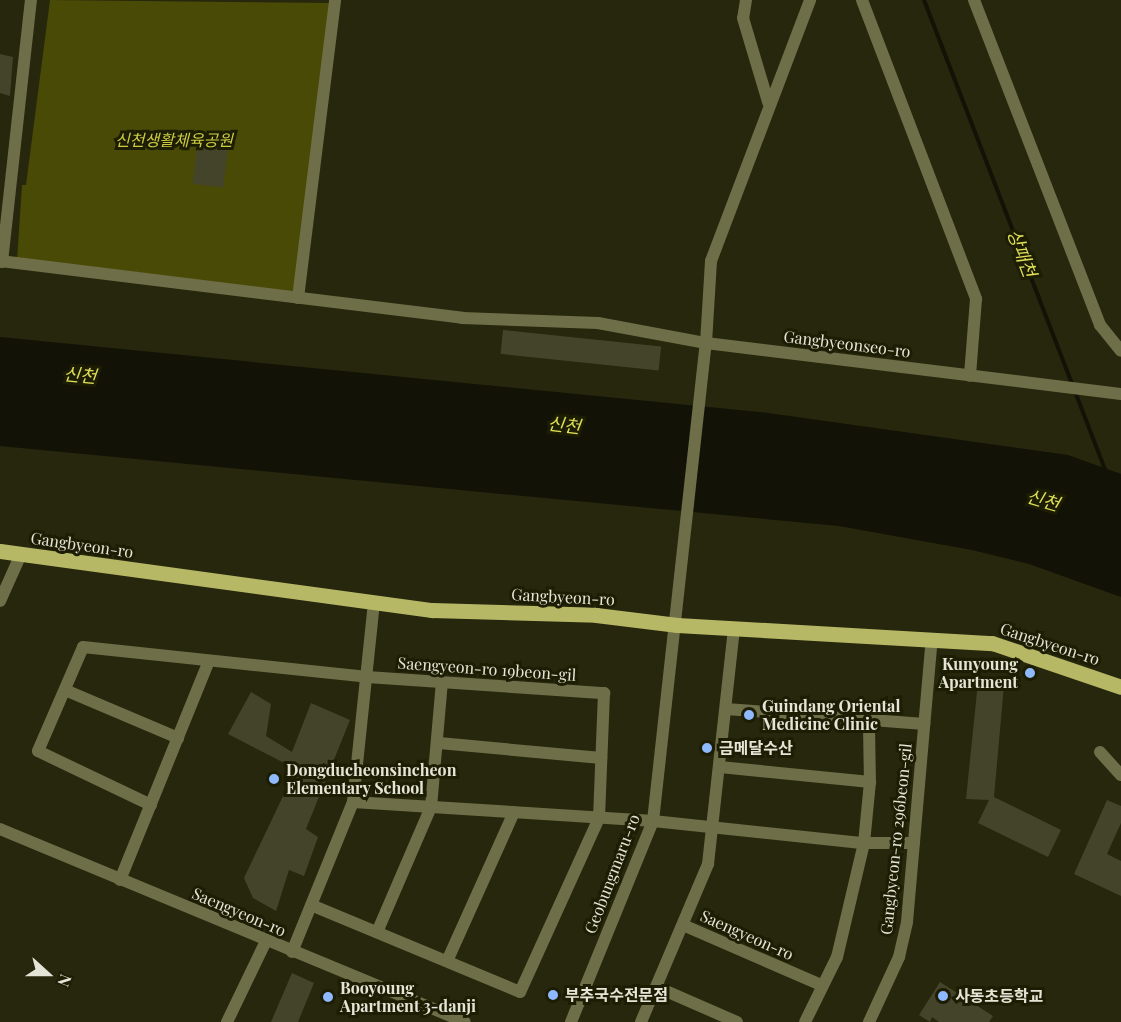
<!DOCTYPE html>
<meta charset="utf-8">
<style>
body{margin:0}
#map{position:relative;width:1121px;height:1022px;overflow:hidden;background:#26270d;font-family:"Playfair Display","Noto Sans KR",serif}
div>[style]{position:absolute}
.green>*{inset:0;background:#4a4a07}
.water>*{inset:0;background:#121206}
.stream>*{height:4px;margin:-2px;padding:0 2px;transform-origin:2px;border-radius:2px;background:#121206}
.building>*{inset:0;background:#44442a;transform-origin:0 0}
.minor>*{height:12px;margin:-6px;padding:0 6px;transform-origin:6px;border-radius:6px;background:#6e6e48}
.major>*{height:15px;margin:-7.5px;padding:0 7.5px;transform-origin:7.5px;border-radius:7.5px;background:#b7b866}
.dots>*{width:16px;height:16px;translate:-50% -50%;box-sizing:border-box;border:3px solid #1d1d04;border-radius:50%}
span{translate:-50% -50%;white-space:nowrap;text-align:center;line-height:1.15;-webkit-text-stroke:6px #1d1d04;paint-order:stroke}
.park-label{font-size:16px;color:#cccc43;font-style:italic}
.street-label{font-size:16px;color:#e4e5d6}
.poi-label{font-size:16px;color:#e4e5d6;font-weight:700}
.right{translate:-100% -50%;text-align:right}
.left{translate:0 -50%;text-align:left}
.water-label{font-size:18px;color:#dede58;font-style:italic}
.north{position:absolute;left:18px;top:944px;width:60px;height:60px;-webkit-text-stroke:4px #1d1d04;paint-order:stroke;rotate:111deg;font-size:16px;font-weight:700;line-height:24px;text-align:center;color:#e4e5d6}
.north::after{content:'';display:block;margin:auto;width:21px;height:27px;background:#e4e5d6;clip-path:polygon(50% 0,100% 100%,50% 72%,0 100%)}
</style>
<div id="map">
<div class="green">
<i style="clip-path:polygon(50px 0,332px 3px,295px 296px,17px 261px,22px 185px,26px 185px)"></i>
</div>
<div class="water">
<i style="clip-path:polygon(0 337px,768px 413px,1068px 455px,1121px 474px,1121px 597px,1029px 564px,972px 550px,839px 526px,0 446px)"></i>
</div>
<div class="stream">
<i style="left:924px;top:0;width:506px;rotate:68.91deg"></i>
</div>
<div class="building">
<i style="clip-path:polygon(0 54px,13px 57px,10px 96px,0 93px)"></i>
<i style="left:198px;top:139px;width:31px;height:45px;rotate:7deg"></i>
<i style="left:503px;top:330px;width:159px;height:24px;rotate:6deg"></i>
<i style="clip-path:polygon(978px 682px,1004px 685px,994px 797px,1061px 830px,1048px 857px,978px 823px,989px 800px,966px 799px)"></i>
<i style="clip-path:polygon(251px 692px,271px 704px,266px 736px,292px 752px,311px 703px,350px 720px,306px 829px,318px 837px,304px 876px,289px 870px,276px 911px,253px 898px,244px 878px,296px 769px,228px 734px)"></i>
<i style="clip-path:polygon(1107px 800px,1121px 806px,1121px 823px,1107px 854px,1121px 861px,1121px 896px,1074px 874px)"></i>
<i style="clip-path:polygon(292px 973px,314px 983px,298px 1022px,271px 1022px)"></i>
<i style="clip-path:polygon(940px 982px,993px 1016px,989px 1022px,939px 1022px,932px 1017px,930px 1022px,919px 1015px)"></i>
</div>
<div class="minor">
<i style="left:746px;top:0;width:18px;rotate:99deg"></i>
<i style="left:743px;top:18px;width:88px;rotate:73.4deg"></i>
<i style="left:862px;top:0;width:320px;rotate:69.1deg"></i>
<i style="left:976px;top:299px;width:77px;rotate:94.5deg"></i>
<i style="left:974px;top:0;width:349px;rotate:68.8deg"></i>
<i style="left:1100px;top:325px;width:33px;rotate:51deg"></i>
<i style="left:0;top:261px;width:466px;rotate:7deg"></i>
<i style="left:462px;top:318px;width:136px;rotate:2.1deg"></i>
<i style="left:598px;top:323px;width:110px;rotate:10.5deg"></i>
<i style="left:706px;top:343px;width:418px;rotate:7deg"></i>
<i style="left:2px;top:262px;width:264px;rotate:-83.7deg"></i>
<i style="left:298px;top:298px;width:300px;rotate:-82.9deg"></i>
<i style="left:0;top:601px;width:51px;rotate:-65.9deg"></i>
<i style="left:65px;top:690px;width:123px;rotate:23deg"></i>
<i style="left:726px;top:709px;width:199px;rotate:4.3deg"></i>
<i style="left:862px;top:719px;width:11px;rotate:49deg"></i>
<i style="left:869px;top:727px;width:55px;rotate:89deg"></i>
<i style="left:439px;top:743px;width:163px;rotate:5.3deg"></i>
<i style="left:1100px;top:752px;width:31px;rotate:48deg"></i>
<i style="left:720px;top:767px;width:151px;rotate:5.7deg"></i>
<i style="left:870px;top:782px;width:61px;rotate:95.6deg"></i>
<i style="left:864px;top:843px;width:117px;rotate:103.3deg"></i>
<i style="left:837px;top:957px;width:72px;rotate:116.2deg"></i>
<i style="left:353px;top:802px;width:301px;rotate:3.6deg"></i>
<i style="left:653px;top:821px;width:212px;rotate:6deg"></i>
<i style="left:864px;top:843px;width:50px"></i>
<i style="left:151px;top:805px;width:125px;rotate:-154.5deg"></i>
<i style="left:38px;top:751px;width:113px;rotate:-66.6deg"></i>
<i style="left:83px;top:647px;width:286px;rotate:6deg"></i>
<i style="left:367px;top:677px;width:238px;rotate:3.9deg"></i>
<i style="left:604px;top:693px;width:125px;rotate:92.3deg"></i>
<i style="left:599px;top:818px;width:191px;rotate:114.4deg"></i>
<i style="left:520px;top:992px;width:226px;rotate:-157.4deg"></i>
<i style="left:0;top:829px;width:503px;rotate:22.54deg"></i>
<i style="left:120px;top:880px;width:236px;rotate:-67.9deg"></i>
<i style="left:683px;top:925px;width:150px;rotate:23.5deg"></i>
<i style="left:378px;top:930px;width:134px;rotate:-66.7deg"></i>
<i style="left:431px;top:807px;width:125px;rotate:-85deg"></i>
<i style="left:292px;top:952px;width:162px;rotate:-67.9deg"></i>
<i style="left:353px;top:802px;width:201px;rotate:-84deg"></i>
<i style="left:448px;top:959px;width:161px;rotate:-65.8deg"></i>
<i style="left:659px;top:988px;width:85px;rotate:23.6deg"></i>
<i style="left:227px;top:1022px;width:90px;rotate:-64.3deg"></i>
<i style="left:571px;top:1022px;width:217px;rotate:-67.8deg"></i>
<i style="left:653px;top:821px;width:481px;rotate:-83.7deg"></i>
<i style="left:706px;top:343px;width:82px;rotate:-86.5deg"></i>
<i style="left:711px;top:261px;width:279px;rotate:-69.2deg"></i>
<i style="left:641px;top:1022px;width:172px;rotate:-67deg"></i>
<i style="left:708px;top:864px;width:237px;rotate:-83.7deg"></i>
<i style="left:869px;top:1022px;width:72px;rotate:-65.2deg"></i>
<i style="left:899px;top:957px;width:36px;rotate:-77deg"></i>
<i style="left:907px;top:922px;width:284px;rotate:-85deg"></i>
</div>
<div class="major">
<i style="left:0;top:551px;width:436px;rotate:7.8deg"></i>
<i style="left:432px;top:610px;width:164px;rotate:1.7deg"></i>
<i style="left:596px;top:615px;width:82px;rotate:7deg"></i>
<i style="left:677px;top:625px;width:316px;rotate:3.3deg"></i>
<i style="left:992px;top:643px;width:136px;rotate:18.8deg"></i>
</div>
<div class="dots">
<i style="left:1030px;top:673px;background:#8eb9fc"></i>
<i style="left:749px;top:715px;background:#8eb9fc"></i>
<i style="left:707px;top:748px;background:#8eb9fc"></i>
<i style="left:274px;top:779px;background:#8eb9fc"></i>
<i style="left:553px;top:995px;background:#8eb9fc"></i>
<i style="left:943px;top:996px;background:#8eb9fc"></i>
<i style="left:328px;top:997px;background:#8eb9fc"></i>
</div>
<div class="park-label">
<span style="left:174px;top:140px">신천생활체육공원</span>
</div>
<div class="street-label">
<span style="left:847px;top:344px;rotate:7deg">Gangbyeonseo-ro</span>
<span style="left:82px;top:545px;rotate:8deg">Gangbyeon-ro</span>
<span style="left:563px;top:597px;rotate:3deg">Gangbyeon-ro</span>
<span style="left:1050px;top:644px;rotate:18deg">Gangbyeon-ro</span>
<span style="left:487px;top:669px;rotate:4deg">Saengyeon-ro 19beon-gil</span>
<span style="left:896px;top:839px;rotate:-84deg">Gangbyeon-ro 296beon-gil</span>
<span style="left:612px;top:874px;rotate:-69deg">Geobungmaru-ro</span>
<span style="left:239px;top:912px;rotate:23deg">Saengyeon-ro</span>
<span style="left:747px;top:935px;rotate:24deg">Saengyeon-ro</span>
</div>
<div class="poi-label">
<span class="right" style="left:1018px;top:673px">Kunyoung<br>Apartment</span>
<span class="left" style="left:762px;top:715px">Guindang Oriental<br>Medicine Clinic</span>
<span class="left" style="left:719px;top:748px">금메달수산</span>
<span class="left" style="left:286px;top:779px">Dongducheonsincheon<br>Elementary School</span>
<span class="left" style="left:340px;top:997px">Booyoung<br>Apartment 3-danji</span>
<span class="left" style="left:565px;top:995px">부추국수전문점</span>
<span class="left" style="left:955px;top:996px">사동초등학교</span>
</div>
<div class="water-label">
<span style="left:1022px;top:253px;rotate:69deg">상패천</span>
<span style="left:80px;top:375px;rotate:6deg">신천</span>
<span style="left:564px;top:425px;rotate:7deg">신천</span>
<span style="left:1043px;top:500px;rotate:16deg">신천</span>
</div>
<div class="north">N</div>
</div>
